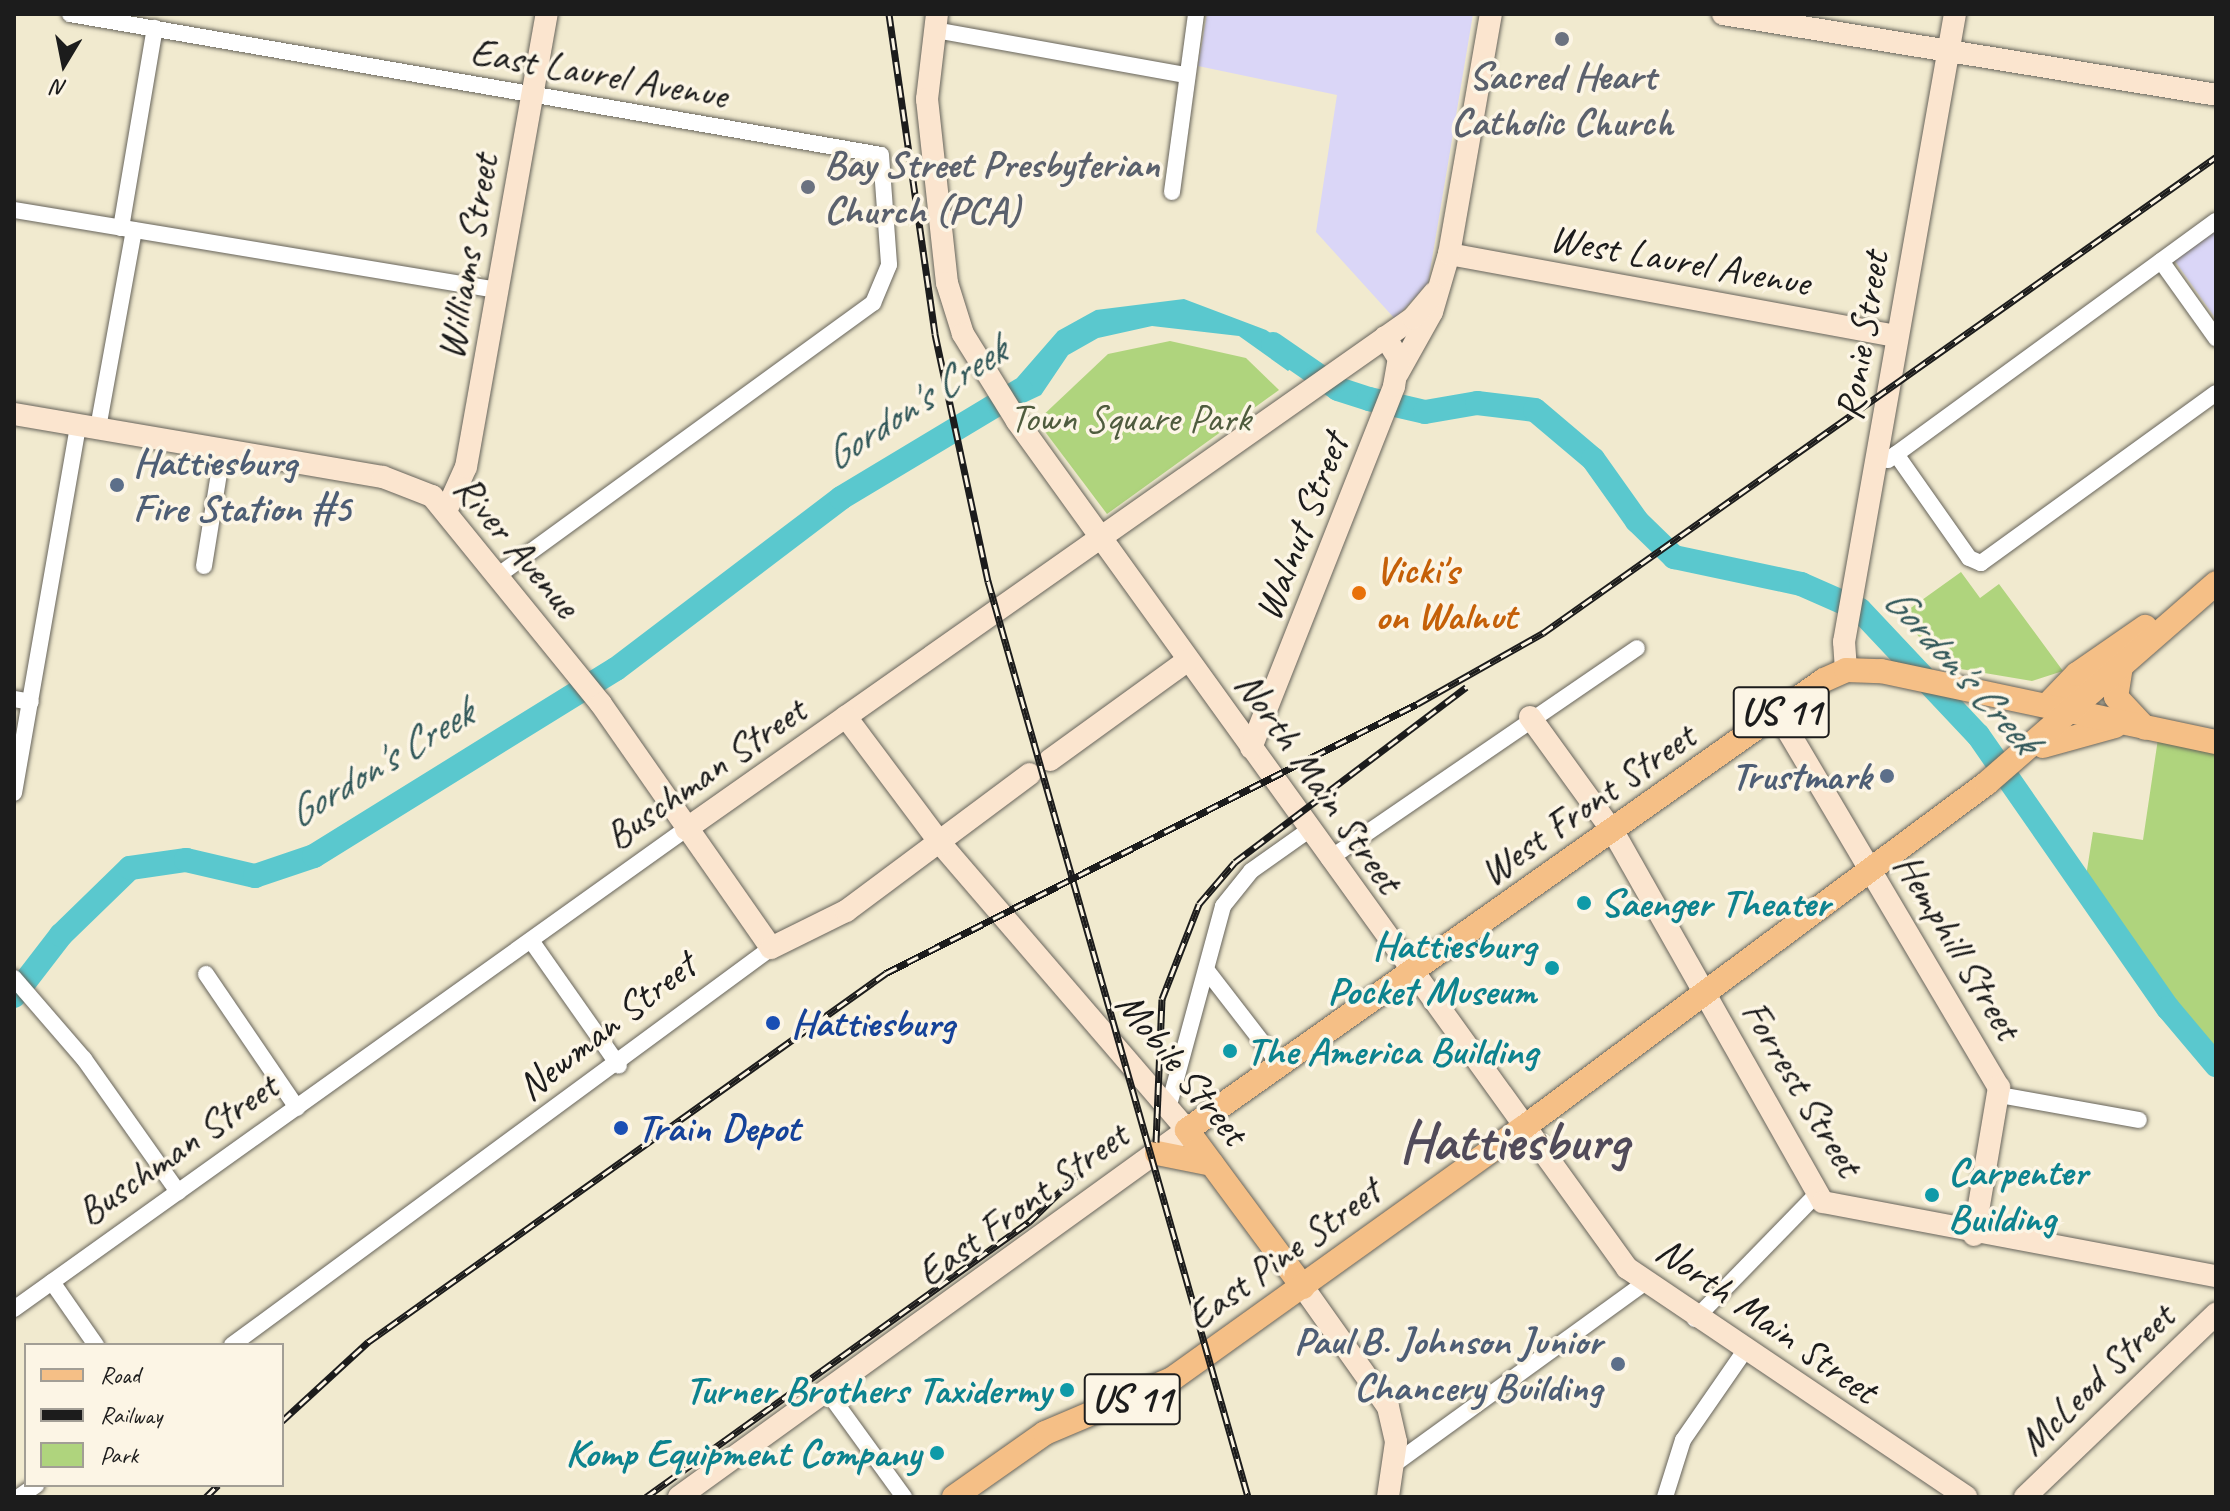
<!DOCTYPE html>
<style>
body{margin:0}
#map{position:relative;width:2230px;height:1511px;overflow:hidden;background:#f1eacf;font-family:Caveat,sans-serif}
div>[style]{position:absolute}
.built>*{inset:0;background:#dad6f7}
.green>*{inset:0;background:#afd47d}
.water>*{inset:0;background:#5ac8ce}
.river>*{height:24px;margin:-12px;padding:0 12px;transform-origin:12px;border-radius:12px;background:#5ac8ce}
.roads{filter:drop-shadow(0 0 2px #67645b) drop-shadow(0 0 2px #67645b)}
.street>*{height:16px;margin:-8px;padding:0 8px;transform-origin:8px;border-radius:8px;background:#fff}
.secondary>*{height:22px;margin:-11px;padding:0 11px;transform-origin:11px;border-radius:11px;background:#fbe5cf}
.primary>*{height:24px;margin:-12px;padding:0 12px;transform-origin:12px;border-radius:12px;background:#f5bf86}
.rail>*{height:7px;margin-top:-3.5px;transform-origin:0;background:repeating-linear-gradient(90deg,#fcf5e5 0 12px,#1c1c1c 0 24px);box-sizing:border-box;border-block:2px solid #1c1c1c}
.dots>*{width:22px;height:22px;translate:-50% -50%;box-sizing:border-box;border:4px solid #fcf5e5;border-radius:50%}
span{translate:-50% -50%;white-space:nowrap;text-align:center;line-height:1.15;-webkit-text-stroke:7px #fcf5e5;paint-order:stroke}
.shield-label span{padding:2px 6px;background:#fcf5e5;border:2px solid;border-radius:6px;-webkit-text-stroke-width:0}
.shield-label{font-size:38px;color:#1c1c1c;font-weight:700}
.street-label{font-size:40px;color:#1c1c1c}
.worship-label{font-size:40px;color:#5b616d;font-weight:700}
.left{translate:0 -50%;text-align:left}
.park-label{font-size:40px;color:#4f5c3e}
.service-label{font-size:40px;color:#4e5e75;font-weight:700}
.right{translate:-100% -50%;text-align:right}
.food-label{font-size:40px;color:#c56008;font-weight:700}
.culture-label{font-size:40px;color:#0d838f;font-weight:700}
.transit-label{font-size:40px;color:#164399;font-weight:700}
.water-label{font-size:42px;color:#32585a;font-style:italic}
.town-label{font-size:56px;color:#514b5a;font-weight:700}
.frame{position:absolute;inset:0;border:16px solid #1c1c1c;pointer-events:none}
.legend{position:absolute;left:24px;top:1343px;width:260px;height:144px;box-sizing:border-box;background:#fcf5e5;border:2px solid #a29e95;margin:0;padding:10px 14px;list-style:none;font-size:24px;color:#1c1c1c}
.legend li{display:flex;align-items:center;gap:16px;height:40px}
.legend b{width:40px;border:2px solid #a29e95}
.north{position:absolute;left:24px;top:24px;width:80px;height:80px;-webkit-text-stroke:6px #fcf5e5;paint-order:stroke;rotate:190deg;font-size:22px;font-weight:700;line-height:32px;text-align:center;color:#1c1c1c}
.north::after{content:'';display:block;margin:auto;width:28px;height:36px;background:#1c1c1c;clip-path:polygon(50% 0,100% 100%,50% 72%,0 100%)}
</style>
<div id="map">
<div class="built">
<i style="clip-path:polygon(1207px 14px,1473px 14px,1428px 283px,1395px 319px,1316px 232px,1337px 95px,1198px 66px)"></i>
<i style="clip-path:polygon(2216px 231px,2216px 319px,2175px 261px)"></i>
</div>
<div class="green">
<i style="clip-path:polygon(1170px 341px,1246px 358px,1279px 390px,1107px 514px,1037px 421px,1108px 354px)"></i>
<i style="clip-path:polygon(1961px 572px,1980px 598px,1999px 584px,2063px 671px,2032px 681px,1943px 666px,1901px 615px)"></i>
<i style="clip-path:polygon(2159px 732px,2216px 742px,2216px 1065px,2084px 889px,2093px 832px,2143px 840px)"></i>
</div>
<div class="water">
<i style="clip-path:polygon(1184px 299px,1266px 330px,1304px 356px,1288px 371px,1239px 336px,1152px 326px,1098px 338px,1068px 355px,1041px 395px,1024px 403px,1011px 385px,1058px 331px,1096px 310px)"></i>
</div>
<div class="river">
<i style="left:1273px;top:344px;width:79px;rotate:34.7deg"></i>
<i style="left:1338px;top:389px;width:33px;rotate:18deg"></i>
<i style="left:1369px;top:399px;width:57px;rotate:13.1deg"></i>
<i style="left:1425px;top:412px;width:53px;rotate:-9.8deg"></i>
<i style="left:1477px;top:403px;width:58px;rotate:6.9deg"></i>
<i style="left:1535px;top:410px;width:76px;rotate:40.2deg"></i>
<i style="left:1593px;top:459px;width:76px;rotate:54.6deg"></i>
<i style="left:1637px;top:521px;width:52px;rotate:44.2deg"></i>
<i style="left:1674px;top:557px;width:130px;rotate:12deg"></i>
<i style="left:1801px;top:584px;width:64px;rotate:23.8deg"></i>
<i style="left:1860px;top:610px;width:172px;rotate:46.7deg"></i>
<i style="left:1978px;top:735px;width:333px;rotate:55.2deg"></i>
<i style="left:2168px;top:1008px;width:75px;rotate:49.9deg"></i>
<i style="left:14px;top:996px;width:77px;rotate:-52.4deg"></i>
<i style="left:61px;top:935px;width:96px;rotate:-44.2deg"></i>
<i style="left:130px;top:868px;width:57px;rotate:-8.1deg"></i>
<i style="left:186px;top:860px;width:71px;rotate:13.1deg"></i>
<i style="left:255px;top:876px;width:62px;rotate:-18.7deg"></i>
<i style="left:314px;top:856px;width:355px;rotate:-31.8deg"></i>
<i style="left:616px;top:669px;width:283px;rotate:-37.2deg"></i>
<i style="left:841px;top:498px;width:210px;rotate:-31deg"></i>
</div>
<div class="roads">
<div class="street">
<i style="left:70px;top:14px;width:823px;rotate:9.86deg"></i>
<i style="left:881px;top:155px;width:110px;rotate:85.8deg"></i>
<i style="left:889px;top:265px;width:41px;rotate:112.8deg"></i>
<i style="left:873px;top:303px;width:461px;rotate:144deg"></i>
<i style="left:935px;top:30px;width:255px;rotate:10.2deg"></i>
<i style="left:1172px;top:192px;width:180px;rotate:-82.3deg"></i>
<i style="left:14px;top:210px;width:491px;rotate:9.4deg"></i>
<i style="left:121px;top:228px;width:203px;rotate:-80.4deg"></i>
<i style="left:2161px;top:261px;width:95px;rotate:54.5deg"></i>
<i style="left:98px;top:428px;width:201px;rotate:-79.7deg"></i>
<i style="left:1896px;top:454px;width:127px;rotate:54.9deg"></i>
<i style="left:1969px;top:558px;width:13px;rotate:23deg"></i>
<i style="left:1981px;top:563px;width:290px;rotate:-35.9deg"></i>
<i style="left:1888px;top:460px;width:406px;rotate:-36.1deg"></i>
<i style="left:204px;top:566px;width:119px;rotate:-80.8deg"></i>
<i style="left:14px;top:699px;width:17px;rotate:10deg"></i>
<i style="left:14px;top:793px;width:374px;rotate:-80.1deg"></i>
<i style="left:1329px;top:859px;width:373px;rotate:-34.4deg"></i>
<i style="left:532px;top:942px;width:151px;rotate:54.9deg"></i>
<i style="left:1208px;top:972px;width:118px;rotate:52.3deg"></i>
<i style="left:206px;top:974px;width:162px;rotate:55.8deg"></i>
<i style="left:14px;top:978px;width:107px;rotate:49.2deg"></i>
<i style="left:84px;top:1059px;width:163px;rotate:54.7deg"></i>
<i style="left:2000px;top:1095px;width:141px;rotate:10.2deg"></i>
<i style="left:1169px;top:1105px;width:206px;rotate:-74.8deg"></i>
<i style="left:1223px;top:906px;width:45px;rotate:-51.3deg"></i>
<i style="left:1251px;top:871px;width:71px;rotate:-35.3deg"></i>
<i style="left:52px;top:1282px;width:77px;rotate:55.1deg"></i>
<i style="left:14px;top:1309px;width:826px;rotate:-35.54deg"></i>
<i style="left:1695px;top:1319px;width:173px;rotate:-45.7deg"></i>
<i style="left:232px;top:1345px;width:669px;rotate:-36.37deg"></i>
<i style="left:827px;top:1391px;width:131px;rotate:54deg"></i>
<i style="left:1393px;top:1465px;width:309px;rotate:-35.9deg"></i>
<i style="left:19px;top:1497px;width:21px;rotate:-35deg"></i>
<i style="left:1665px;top:1497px;width:60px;rotate:-72.5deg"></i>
<i style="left:1683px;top:1440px;width:107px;rotate:-55.3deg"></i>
</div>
<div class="secondary">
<i style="left:937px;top:14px;width:86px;rotate:96.7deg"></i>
<i style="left:927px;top:99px;width:185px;rotate:83.8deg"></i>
<i style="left:947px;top:283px;width:53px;rotate:72.6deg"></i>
<i style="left:963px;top:334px;width:102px;rotate:58.2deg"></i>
<i style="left:1017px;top:421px;width:1044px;rotate:54.24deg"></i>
<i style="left:1627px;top:1268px;width:409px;rotate:34deg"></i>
<i style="left:1723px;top:14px;width:500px;rotate:9.3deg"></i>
<i style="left:1449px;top:254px;width:455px;rotate:10.4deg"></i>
<i style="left:1398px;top:373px;width:70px;rotate:-60.9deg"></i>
<i style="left:1432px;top:312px;width:60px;rotate:-73.7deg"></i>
<i style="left:1449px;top:254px;width:244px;rotate:-80.1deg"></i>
<i style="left:14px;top:414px;width:374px;rotate:9.7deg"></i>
<i style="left:383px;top:477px;width:53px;rotate:21.2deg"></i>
<i style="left:432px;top:496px;width:268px;rotate:50.9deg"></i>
<i style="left:601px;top:704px;width:297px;rotate:55.1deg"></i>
<i style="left:771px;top:948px;width:84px;rotate:-26.3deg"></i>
<i style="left:846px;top:911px;width:229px;rotate:-36.7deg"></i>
<i style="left:447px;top:509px;width:46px;rotate:-65.7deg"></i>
<i style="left:466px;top:467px;width:460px;rotate:-79.9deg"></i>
<i style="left:1846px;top:670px;width:28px;rotate:-94deg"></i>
<i style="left:1844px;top:642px;width:638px;rotate:-79.98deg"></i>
<i style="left:1778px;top:714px;width:434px;rotate:59.4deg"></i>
<i style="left:1999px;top:1087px;width:150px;rotate:99.6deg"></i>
<i style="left:1530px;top:717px;width:143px;rotate:54.1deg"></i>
<i style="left:1614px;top:833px;width:424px;rotate:60.5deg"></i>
<i style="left:1823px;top:1202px;width:400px;rotate:10.7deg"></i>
<i style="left:1251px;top:748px;width:389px;rotate:-68.4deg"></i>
<i style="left:1394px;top:386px;width:27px;rotate:-80deg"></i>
<i style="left:1399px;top:359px;width:26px;rotate:-122deg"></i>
<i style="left:1050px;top:760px;width:170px;rotate:-35.9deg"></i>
<i style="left:686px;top:829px;width:889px;rotate:-35.1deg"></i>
<i style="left:1413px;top:318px;width:33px;rotate:-50deg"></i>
<i style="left:1303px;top:1287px;width:147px;rotate:54.7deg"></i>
<i style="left:1388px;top:1407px;width:36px;rotate:77deg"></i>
<i style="left:1396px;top:1442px;width:56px;rotate:98.3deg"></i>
<i style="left:679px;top:1497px;width:627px;rotate:-35.85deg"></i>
<i style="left:1187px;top:1130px;width:377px;rotate:-130.7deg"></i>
<i style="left:941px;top:844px;width:159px;rotate:-126.8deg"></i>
<i style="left:2025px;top:1497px;width:265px;rotate:-43.8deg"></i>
</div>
<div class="primary">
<i style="left:2121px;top:666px;width:31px;rotate:99deg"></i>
<i style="left:2116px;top:697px;width:42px;rotate:46.9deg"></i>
<i style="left:2050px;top:702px;width:39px;rotate:-46deg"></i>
<i style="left:2077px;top:674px;width:83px;rotate:-34.7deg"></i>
<i style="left:2043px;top:746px;width:75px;rotate:-15.5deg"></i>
<i style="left:1157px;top:1153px;width:56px;rotate:11.3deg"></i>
<i style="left:1303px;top:1287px;width:195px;rotate:-126.5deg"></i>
<i style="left:1187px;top:1130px;width:780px;rotate:-35.24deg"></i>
<i style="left:1824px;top:680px;width:24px;rotate:-24deg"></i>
<i style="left:1846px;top:670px;width:35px;rotate:2deg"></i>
<i style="left:1881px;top:671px;width:342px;rotate:12deg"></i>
<i style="left:954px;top:1497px;width:111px;rotate:-35.1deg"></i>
<i style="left:1045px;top:1433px;width:138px;rotate:-23deg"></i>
<i style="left:1172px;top:1379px;width:432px;rotate:-35.6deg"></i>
<i style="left:1523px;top:1128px;width:578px;rotate:-36.63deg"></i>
<i style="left:1987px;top:783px;width:304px;rotate:-41.1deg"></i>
</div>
</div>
<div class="rail">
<i style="left:889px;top:14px;width:323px;rotate:81.8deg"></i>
<i style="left:935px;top:334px;width:253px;rotate:77.9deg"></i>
<i style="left:988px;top:581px;width:952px;rotate:74.15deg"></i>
<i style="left:1156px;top:1142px;width:143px;rotate:-87.6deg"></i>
<i style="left:1162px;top:999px;width:102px;rotate:-68.7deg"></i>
<i style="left:1199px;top:904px;width:55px;rotate:-49.4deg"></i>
<i style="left:1235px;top:862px;width:290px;rotate:-37.1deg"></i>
<i style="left:282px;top:1421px;width:117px;rotate:-42.6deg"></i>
<i style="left:368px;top:1342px;width:636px;rotate:-35.46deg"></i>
<i style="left:886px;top:973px;width:595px;rotate:-26.87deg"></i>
<i style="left:1417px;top:704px;width:145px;rotate:-29.4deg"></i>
<i style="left:1543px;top:633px;width:824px;rotate:-35.27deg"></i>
<i style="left:206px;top:1497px;width:17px;rotate:-45deg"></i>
<i style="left:646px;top:1497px;width:472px;rotate:-35.7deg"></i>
<i style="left:1029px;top:1222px;width:70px;rotate:-44.4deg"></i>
</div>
<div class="dots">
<i style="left:1562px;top:39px;background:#6b7280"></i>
<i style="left:808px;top:187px;background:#6b7280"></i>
<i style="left:117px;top:485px;background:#5c6f8a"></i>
<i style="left:1359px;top:593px;background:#e8710a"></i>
<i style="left:1887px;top:776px;background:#5c6f8a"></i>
<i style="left:1584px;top:903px;background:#0f9aa8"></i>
<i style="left:1552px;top:968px;background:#0f9aa8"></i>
<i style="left:773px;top:1023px;background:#1a4fb4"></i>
<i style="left:1230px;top:1051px;background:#0f9aa8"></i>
<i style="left:621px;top:1128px;background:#1a4fb4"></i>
<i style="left:1932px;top:1195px;background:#0f9aa8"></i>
<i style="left:1618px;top:1364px;background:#5c6f8a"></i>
<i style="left:1067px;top:1390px;background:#0f9aa8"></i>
<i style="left:937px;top:1453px;background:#0f9aa8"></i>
</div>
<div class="shield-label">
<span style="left:1781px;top:712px">US 11</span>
<span style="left:1132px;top:1399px">US 11</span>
</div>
<div class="street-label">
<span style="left:599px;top:73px;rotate:10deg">East Laurel Avenue</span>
<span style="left:467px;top:257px;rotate:-80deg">Williams Street</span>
<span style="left:1680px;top:260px;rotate:10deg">West Laurel Avenue</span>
<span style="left:1862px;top:336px;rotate:-81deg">Ronie Street</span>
<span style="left:1301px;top:527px;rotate:-69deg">Walnut Street</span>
<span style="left:517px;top:546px;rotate:50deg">River Avenue</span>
<span style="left:705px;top:773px;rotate:-35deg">Buschman Street</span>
<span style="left:1319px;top:782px;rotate:55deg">North Main Street</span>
<span style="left:1587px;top:804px;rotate:-35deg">West Front Street</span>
<span style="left:1958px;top:946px;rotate:59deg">Hemphill Street</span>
<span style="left:606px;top:1026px;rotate:-38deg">Newman Street</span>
<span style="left:1182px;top:1068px;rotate:51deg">Mobile Street</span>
<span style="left:1802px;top:1088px;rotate:59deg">Forrest Street</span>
<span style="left:177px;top:1149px;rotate:-35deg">Buschman Street</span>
<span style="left:1022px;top:1204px;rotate:-36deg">East Front Street</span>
<span style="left:1283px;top:1254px;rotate:-36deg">East Pine Street</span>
<span style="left:1767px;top:1320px;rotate:35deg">North Main Street</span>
<span style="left:2096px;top:1379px;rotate:-44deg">McLeod Street</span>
</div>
<div class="worship-label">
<span style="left:1562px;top:99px">Sacred Heart<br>Catholic Church</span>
<span class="left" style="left:824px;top:187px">Bay Street Presbyterian<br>Church (PCA)</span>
</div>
<div class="park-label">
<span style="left:1130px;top:418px">Town Square Park</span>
</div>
<div class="service-label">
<span class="left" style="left:133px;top:485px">Hattiesburg<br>Fire Station #5</span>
<span class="right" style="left:1871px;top:776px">Trustmark</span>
<span class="right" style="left:1602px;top:1364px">Paul B. Johnson Junior<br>Chancery Building</span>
</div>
<div class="food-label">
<span class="left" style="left:1375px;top:593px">Vicki's<br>on Walnut</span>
</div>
<div class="culture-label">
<span class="left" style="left:1600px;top:903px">Saenger Theater</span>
<span class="right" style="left:1536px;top:968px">Hattiesburg<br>Pocket Museum</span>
<span class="left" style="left:1246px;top:1051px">The America Building</span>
<span class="left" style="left:1948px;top:1195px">Carpenter<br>Building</span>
<span class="right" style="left:1051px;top:1390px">Turner Brothers Taxidermy</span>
<span class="right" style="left:921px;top:1453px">Komp Equipment Company</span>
</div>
<div class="transit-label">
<span class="left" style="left:791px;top:1023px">Hattiesburg</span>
<span class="left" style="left:637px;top:1128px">Train Depot</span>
</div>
<div class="water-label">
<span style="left:915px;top:404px;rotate:-33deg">Gordon's Creek</span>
<span style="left:1961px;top:670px;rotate:48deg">Gordon's Creek</span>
<span style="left:380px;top:764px;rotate:-31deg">Gordon's Creek</span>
</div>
<div class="town-label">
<span style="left:1514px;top:1142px">Hattiesburg</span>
</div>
<div class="frame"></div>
<ul class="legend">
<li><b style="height:10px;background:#f5bf86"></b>Road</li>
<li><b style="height:10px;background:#1c1c1c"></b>Railway</li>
<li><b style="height:22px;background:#afd47d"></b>Park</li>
</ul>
<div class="north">N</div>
</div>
